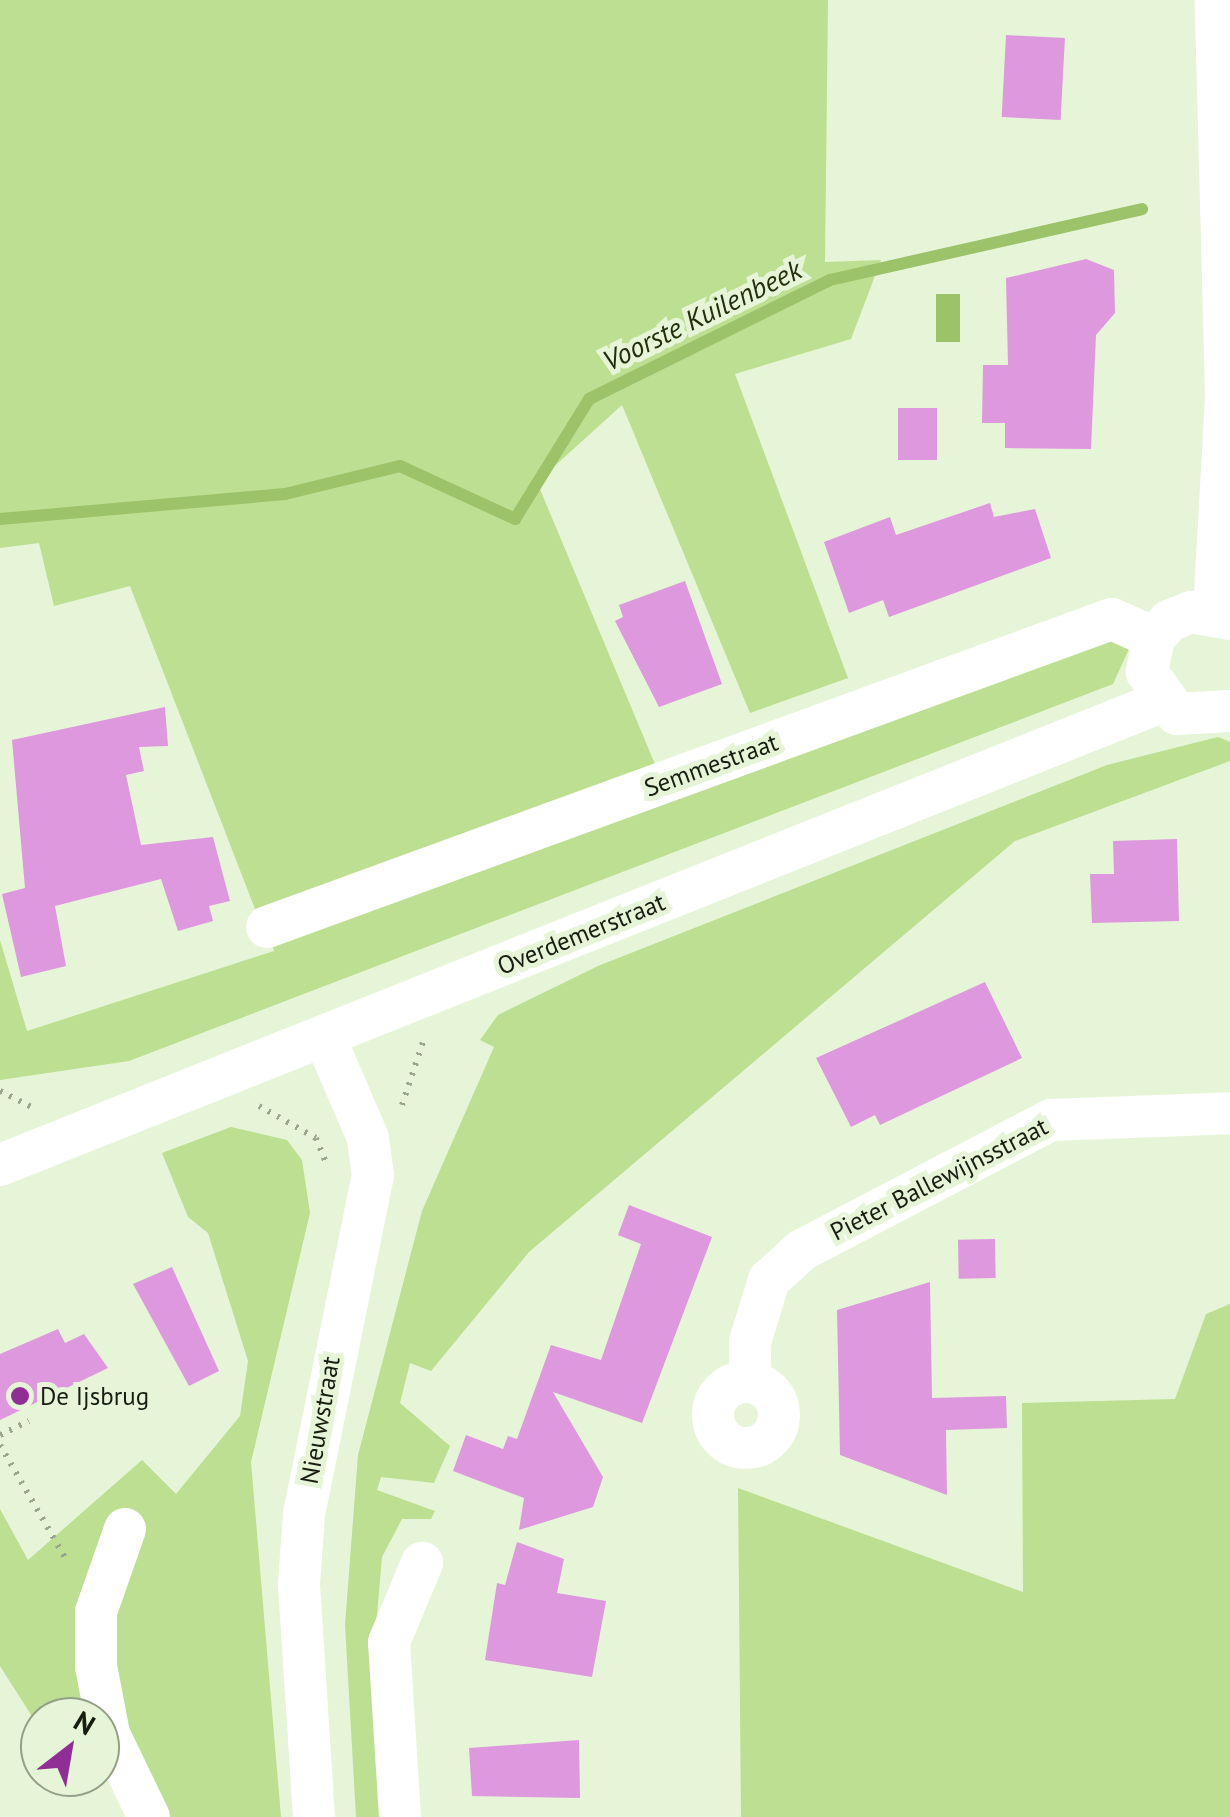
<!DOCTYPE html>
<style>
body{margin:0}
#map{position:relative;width:1230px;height:1817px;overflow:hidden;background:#e6f5d7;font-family:"PT Sans",sans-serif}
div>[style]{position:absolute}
.green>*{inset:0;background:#bcdf91}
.water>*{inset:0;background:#9cc26a;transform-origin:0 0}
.stream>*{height:12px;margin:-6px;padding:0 6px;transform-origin:6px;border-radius:6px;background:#9cc26a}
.building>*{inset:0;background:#dd98de;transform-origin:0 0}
.path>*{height:6px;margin-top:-3px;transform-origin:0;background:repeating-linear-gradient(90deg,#9aa58e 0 2.5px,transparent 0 10.5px)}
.minor>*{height:42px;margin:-21px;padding:0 21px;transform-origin:21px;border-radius:21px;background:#fff}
.minor>.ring{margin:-21px;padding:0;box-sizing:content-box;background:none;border:42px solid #fff;border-radius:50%}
.dots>*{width:28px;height:28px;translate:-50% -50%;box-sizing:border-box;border:5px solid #e6f5d7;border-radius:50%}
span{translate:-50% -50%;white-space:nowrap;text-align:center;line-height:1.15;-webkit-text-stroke:10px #e6f5d7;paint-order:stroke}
.street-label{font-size:25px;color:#181d12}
.poi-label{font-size:25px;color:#181d12}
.left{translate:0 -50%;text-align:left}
.water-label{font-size:28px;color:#21300b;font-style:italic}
.north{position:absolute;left:20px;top:1697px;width:100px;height:100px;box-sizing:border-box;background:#e6f5d7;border:2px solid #949f88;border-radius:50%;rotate:31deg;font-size:28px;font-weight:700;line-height:40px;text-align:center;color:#181d12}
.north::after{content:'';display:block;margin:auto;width:35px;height:45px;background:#912e95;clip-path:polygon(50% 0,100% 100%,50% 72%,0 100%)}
</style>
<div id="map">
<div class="green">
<i style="clip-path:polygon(0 0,828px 0,825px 262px,881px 260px,851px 339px,735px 374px,848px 678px,750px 713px,622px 405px,537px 482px,657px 769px,255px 909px,130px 586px,54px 606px,39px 543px,0 548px)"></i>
<i style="clip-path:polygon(1111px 638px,1129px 649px,1113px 684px,129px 1061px,0 1080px,0 940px,27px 1031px,274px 951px,269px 938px)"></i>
<i style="clip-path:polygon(1218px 737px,1230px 742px,1230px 761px,1015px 841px,529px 1252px,431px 1371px,410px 1363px,400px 1403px,450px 1446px,434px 1483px,381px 1477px,377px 1490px,435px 1511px,431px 1519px,402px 1519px,382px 1557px,376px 1626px,387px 1817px,356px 1817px,345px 1625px,358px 1455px,422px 1211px,494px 1047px,480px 1040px,498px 1015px,598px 966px,1107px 765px)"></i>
<i style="clip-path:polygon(231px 1127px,287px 1140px,302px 1160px,310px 1213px,251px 1462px,281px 1817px,168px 1817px,87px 1717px,40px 1717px,40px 1729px,0 1666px,0 1509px,28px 1560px,142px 1460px,176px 1494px,240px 1416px,248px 1361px,208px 1233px,188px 1217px,162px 1153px)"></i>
<i style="clip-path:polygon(1230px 1304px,1230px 1817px,741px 1817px,738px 1488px,1023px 1592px,1022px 1403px,1175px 1399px,1206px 1314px)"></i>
</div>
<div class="water">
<i style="left:936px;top:294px;width:24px;height:48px"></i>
</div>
<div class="stream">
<i style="left:0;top:519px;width:286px;rotate:-5deg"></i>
<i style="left:285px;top:494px;width:118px;rotate:-13.7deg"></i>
<i style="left:400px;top:466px;width:127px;rotate:24.7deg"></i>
<i style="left:515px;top:519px;width:141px;rotate:-58.3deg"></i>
<i style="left:589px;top:399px;width:269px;rotate:-26.3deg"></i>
<i style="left:830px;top:280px;width:320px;rotate:-12.8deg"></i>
</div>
<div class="building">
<i style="left:1006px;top:35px;width:59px;height:82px;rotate:3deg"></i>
<i style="clip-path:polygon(1086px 259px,1114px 270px,1115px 313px,1096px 335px,1091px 449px,1005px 448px,1005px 423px,982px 423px,983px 365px,1008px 365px,1006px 278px)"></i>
<i style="left:898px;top:408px;width:39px;height:52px"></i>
<i style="clip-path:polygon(990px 503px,994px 517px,1035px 509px,1051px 558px,889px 617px,883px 600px,849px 613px,824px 542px,890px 517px,896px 535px)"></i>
<i style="clip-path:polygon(685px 581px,722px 684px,659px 707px,615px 621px,623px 617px,619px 605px)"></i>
<i style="clip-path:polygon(165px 707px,168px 746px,139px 747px,144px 771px,126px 775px,141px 845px,213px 837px,230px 901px,209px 906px,213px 921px,178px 931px,161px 879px,55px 906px,66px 966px,21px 977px,2px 894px,25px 888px,12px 740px)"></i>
<i style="clip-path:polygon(1177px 839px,1179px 921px,1092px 923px,1090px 874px,1114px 874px,1113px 841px)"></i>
<i style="clip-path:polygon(985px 982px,1022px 1058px,880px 1125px,875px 1115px,851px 1127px,816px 1058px)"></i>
<i style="clip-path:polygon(629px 1205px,712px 1237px,642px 1423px,553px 1392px,603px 1477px,593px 1507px,519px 1530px,524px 1498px,453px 1471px,466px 1435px,503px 1449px,508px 1436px,517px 1439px,551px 1345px,601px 1360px,641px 1244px,618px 1235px)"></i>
<i style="left:995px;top:1239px;width:39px;height:37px;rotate:89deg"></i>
<i style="clip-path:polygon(172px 1267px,219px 1371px,189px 1386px,133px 1284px)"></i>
<i style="clip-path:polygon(930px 1282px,932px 1398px,1006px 1396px,1007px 1428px,946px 1430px,947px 1495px,840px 1455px,837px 1310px)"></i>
<i style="clip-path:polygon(58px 1329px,65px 1343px,84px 1334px,108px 1368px,0 1420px,0 1354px)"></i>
<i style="clip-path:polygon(517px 1542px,564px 1559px,557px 1593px,606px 1601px,592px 1677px,485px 1660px,497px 1583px,505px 1585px)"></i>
<i style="clip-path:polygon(579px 1740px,580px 1798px,472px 1796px,469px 1748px)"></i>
</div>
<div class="path">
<i style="left:0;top:1091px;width:35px;rotate:27deg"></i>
<i style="left:402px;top:1105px;width:66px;rotate:-71.6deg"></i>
<i style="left:259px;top:1106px;width:65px;rotate:29.3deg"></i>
<i style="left:316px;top:1138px;width:27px;rotate:68deg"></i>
<i style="left:0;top:1435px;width:32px;rotate:-26deg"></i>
<i style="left:0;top:1445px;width:136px;rotate:60deg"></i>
</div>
<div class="minor">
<i style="left:1214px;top:612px;width:217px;rotate:-86.8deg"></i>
<i style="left:1226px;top:395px;width:395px;rotate:-91.5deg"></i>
<i style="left:1230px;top:619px;width:40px;rotate:-170deg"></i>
<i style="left:1191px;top:612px;width:24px;rotate:158deg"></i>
<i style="left:1169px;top:621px;width:23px;rotate:131deg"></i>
<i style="left:1154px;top:638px;width:35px;rotate:102deg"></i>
<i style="left:1147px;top:672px;width:52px;rotate:54.5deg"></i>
<i style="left:1177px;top:714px;width:53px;rotate:-3.2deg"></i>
<i style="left:267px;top:927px;width:899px;rotate:-20.03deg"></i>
<i style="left:1112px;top:619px;width:46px;rotate:24.3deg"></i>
<i style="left:0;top:1165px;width:1250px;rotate:-21.74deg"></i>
<i style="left:750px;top:1382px;width:40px;rotate:-90deg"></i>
<i style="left:750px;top:1342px;width:65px;rotate:-73deg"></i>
<i style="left:769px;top:1280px;width:45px;rotate:-42.3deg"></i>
<i style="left:802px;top:1250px;width:281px;rotate:-27.6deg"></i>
<i style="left:1051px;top:1120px;width:179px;rotate:-2.2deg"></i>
<i class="ring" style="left:713px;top:1382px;width:24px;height:24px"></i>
<i style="left:125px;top:1529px;width:88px;rotate:109.3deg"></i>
<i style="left:96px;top:1612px;width:54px;rotate:90deg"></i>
<i style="left:96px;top:1666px;width:69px;rotate:79.2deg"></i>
<i style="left:109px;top:1734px;width:92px;rotate:64.3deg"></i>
<i style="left:314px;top:1817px;width:233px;rotate:-93.7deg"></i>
<i style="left:299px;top:1584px;width:70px;rotate:-85.9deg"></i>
<i style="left:304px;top:1514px;width:346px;rotate:-78.5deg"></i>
<i style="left:373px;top:1175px;width:37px;rotate:-98deg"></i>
<i style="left:368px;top:1138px;width:111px;rotate:-113.3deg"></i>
<i style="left:400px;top:1817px;width:175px;rotate:-93.6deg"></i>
<i style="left:389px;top:1642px;width:86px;rotate:-67.3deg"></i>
</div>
<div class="dots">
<i style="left:20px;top:1396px;background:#912e95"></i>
</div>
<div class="street-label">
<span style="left:711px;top:765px;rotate:-20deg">Semmestraat</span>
<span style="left:581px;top:934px;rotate:-22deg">Overdemerstraat</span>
<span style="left:939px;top:1179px;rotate:-27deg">Pieter Ballewijnsstraat</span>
<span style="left:320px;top:1420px;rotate:-80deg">Nieuwstraat</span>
</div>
<div class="poi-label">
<span class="left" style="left:40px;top:1396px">De Ijsbrug</span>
</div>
<div class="water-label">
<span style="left:702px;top:315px;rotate:-26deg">Voorste Kuilenbeek</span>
</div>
<div class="north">N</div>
</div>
